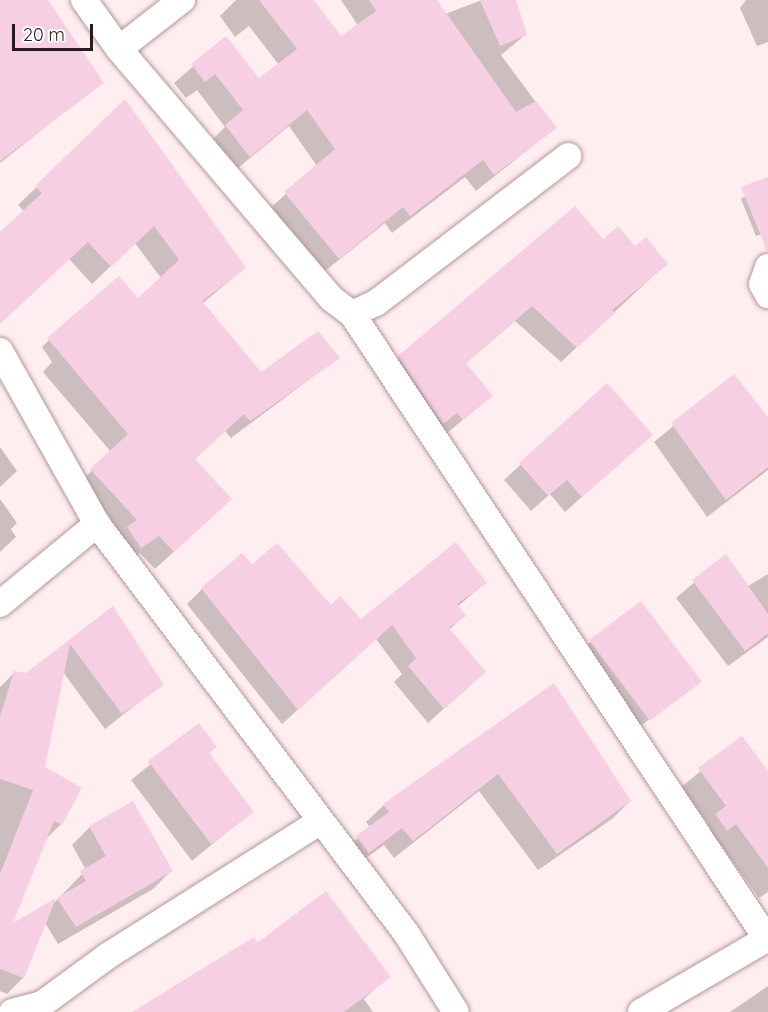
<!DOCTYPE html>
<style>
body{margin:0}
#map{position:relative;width:768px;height:1012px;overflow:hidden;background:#ffeeef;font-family:Quicksand,sans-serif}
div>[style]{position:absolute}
.shadow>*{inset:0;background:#0003;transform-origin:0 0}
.building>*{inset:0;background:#f6cfe3;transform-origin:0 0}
.roads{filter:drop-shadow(0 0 2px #b2989a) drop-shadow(0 0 2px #b2989a)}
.minor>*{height:26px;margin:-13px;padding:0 13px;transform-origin:13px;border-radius:13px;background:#fff}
span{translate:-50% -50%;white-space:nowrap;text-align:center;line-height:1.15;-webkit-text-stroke:5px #fff;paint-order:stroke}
.scale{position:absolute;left:12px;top:24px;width:81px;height:27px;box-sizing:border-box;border:3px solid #271d1e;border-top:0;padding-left:8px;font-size:18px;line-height:21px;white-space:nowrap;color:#271d1e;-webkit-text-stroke:4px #fff;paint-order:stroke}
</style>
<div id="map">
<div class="shadow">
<i style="clip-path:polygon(0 0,46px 0,102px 82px,0 163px)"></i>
<i style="clip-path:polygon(236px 0,313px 0,341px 38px,361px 46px,482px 0,513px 0,525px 35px,501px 55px,555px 128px,476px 191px,465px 177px,392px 233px,385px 223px,320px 275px,268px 210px,317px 166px,289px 126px,232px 173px,208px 144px,225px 127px,197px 90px,186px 98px,174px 83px,226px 38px,259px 80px,279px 65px,249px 26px,235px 37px,220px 16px)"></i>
<i style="clip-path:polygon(341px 0,412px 0,363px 33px)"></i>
<i style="clip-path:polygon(768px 0,768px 42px,757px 46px,740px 8px,746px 0)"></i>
<i style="clip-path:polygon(125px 102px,244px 268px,202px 304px,261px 374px,338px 358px,231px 438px,225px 431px,194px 460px,212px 517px,155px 569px,140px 553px,122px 565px,74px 488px,111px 452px,43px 372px,52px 362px,42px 347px,60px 329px,137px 300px,161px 278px,135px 243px,92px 284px,69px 259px,0 323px,0 234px,25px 212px,18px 205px)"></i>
<i style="clip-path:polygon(768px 179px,768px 232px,756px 236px,741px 199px)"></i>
<i style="clip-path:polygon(603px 241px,635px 248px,666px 264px,561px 362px,515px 321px,465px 364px,491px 396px,446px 434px,383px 373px,399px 357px)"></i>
<i style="clip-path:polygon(734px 376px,768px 423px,768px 470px,707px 517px,654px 442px)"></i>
<i style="clip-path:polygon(607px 385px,651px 435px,565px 512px,550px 494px,531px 511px,504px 480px)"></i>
<i style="clip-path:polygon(0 447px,17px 471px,0 487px)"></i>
<i style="clip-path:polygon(0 499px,17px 523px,11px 529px,16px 537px,0 552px)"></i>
<i style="clip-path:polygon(725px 556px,748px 586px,768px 574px,768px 637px,728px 666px,676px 598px)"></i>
<i style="clip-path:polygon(252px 567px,361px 621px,485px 583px,457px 607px,464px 616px,449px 630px,484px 672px,428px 723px,394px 682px,402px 674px,376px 639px,282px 724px,187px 604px,202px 589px)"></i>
<i style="left:641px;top:604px;width:97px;height:88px;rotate:53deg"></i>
<i style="clip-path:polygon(113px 608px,162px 684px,105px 729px,63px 672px,44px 768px,61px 824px,45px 840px,10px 926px,52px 905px,86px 870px,72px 845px,90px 827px,171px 871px,153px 889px,58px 944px,45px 923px,23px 978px,7px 994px,0 991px,0 687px,15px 672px,27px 675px)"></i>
<i style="clip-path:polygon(554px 685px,630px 801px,612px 819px,538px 870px,479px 791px,394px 858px,384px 845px,351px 869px,340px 854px,370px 827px,366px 822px,384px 805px)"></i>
<i style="clip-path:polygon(199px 725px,208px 754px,252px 811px,192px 861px,131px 780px)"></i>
<i style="clip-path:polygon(742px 738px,768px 773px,768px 892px,759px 898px,718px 841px,708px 848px,698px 833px,708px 824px,681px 787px)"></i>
<i style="clip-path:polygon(256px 946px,389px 976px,364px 999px,373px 1012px,135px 1012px)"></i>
<i style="clip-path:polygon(768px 986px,768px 1012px,730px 1012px)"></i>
</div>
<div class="building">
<i style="clip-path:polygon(0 0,48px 0,104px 83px,0 161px)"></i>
<i style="clip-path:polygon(259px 0,314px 0,341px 36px,376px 11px,369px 0,437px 0,516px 112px,536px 101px,557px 128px,494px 175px,483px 160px,410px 216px,403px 207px,339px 259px,284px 192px,335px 149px,307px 110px,250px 157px,225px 125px,243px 110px,215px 74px,205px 82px,191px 64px,226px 36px,259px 78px,297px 49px)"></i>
<i style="clip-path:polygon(480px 0,516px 0,527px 35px,500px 46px)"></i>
<i style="clip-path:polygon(125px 99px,246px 268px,202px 301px,261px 372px,318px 331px,340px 358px,250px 421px,244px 414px,195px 459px,232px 499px,174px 552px,159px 536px,141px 548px,127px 527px,137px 520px,90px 469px,128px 434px,47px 338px,119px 276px,138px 298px,179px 260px,154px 226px,111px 267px,88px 242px,0 324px,0 232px,42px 193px,35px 186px)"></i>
<i style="clip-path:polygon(768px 177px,768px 251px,767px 251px,741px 187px)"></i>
<i style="clip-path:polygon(575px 206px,603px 239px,618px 226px,635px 246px,646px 237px,668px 264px,612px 310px,615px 313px,577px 348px,532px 306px,466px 363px,493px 396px,463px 420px,457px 413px,443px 424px,398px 356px)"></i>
<i style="clip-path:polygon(734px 374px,768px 417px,768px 467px,726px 500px,671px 423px)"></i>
<i style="clip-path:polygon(607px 383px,653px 435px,582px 497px,567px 480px,548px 496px,519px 463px)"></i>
<i style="clip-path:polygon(456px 542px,487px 583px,457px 604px,466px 616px,449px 628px,486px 672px,444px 709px,408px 666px,416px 658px,392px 625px,298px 710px,201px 588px,242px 553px,252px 564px,277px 543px,331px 605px,340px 596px,361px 619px)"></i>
<i style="clip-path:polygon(726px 554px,768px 614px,768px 633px,745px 651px,692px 580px)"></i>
<i style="left:641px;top:601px;width:101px;height:65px;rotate:53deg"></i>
<i style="clip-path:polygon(113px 606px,164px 685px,122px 714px,70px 644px,45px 767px,82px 788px,62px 825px,54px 821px,13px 923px,56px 898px,24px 978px,0 969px,0 874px,33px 790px,0 779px,0 717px,14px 671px,26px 673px)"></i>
<i style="clip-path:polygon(554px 683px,631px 801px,557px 854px,498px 774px,413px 841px,402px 828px,369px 853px,356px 836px,389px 812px,383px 804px)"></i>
<i style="clip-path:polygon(199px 723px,217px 747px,209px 753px,254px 812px,211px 844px,148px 761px)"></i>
<i style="clip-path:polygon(742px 736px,768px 771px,768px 868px,736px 824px,727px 831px,715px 814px,726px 806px,698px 768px)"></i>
<i style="clip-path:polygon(133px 801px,173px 871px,76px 927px,57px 898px,86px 881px,80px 871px,106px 856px,89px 826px)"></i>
<i style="clip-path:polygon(326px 891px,391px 977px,344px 1012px,132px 1012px,254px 937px,257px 943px)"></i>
</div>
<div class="roads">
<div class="minor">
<i style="left:84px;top:0;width:60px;rotate:54.5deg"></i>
<i style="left:119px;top:49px;width:328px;rotate:49.6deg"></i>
<i style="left:332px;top:299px;width:25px;rotate:37deg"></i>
<i style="left:352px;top:314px;width:26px;rotate:-25deg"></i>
<i style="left:376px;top:303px;width:242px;rotate:-37.4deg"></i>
<i style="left:119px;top:49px;width:80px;rotate:-37.9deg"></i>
<i style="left:768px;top:267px;width:18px;rotate:109deg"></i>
<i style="left:762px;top:284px;width:13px;rotate:61deg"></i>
<i style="left:352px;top:314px;width:750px;rotate:56.42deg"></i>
<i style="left:0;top:351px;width:198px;rotate:60.7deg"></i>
<i style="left:97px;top:524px;width:513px;rotate:52.93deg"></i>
<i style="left:406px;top:933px;width:93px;rotate:57.7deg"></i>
<i style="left:0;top:604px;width:126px;rotate:-39.5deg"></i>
<i style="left:12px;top:1012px;width:31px;rotate:-15deg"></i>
<i style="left:42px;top:1004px;width:83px;rotate:-36.2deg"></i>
<i style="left:109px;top:955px;width:247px;rotate:-32.3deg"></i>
<i style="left:641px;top:1012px;width:147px;rotate:-30.2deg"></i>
</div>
</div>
<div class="scale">20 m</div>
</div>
